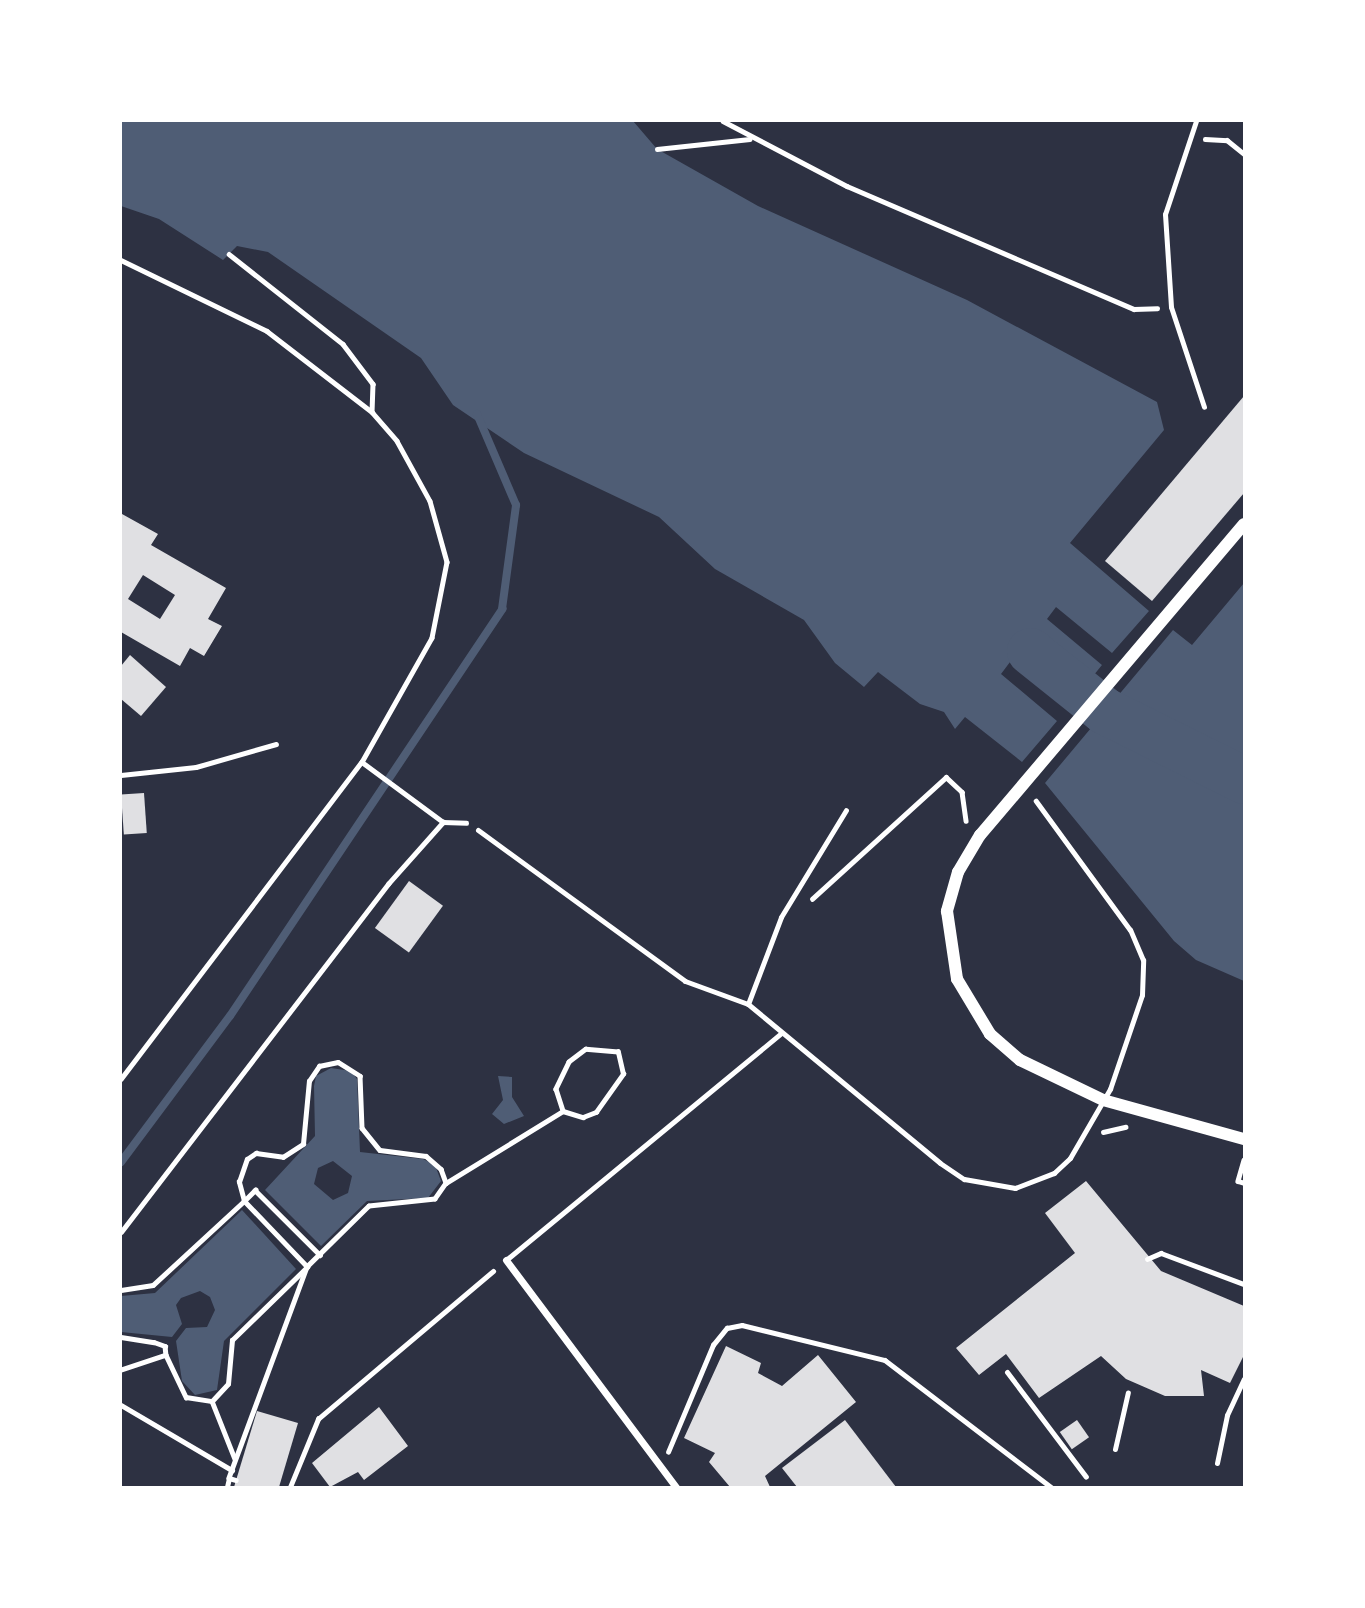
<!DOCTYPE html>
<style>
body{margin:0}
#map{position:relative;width:1365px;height:1608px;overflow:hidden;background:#2d3142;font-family:Overpass,sans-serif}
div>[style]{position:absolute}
.water>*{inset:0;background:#4f5d75}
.stream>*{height:8px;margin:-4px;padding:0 4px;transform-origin:4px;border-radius:4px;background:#4f5d75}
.river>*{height:47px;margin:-23.5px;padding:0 23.5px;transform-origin:23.5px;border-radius:23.5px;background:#4f5d75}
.building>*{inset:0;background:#e0e0e3;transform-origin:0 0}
.path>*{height:4.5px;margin:-2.25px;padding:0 2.25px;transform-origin:2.25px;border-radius:2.25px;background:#fff}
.service>*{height:5px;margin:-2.5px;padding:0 2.5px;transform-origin:2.5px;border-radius:2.5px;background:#fff}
.minor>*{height:7px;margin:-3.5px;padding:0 3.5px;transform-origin:3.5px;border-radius:3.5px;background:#fff}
.tertiary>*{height:12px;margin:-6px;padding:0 6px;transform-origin:6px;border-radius:6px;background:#fff}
span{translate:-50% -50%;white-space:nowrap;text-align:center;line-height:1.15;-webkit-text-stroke:6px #fff;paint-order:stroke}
.frame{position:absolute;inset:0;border:122px solid #fff;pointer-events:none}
</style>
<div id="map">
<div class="water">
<i style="clip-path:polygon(121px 121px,633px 121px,657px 149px,758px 206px,967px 300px,1157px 402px,1164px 430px,1070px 543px,1149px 611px,1112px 653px,1056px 607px,1047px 619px,1102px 665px,1067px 708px,1010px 662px,1001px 674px,1057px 721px,1022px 762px,965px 717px,955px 729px,944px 712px,920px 704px,878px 672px,864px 687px,835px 663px,804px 620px,715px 569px,659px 517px,524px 453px,453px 405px,421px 358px,268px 252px,237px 246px,223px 260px,159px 219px,121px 206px)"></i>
<i style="clip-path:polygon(1244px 583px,1244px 981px,1196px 960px,1174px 941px,1045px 783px,1173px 630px,1192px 645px)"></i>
<i style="clip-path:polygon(evenodd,331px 1068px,351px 1071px,357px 1079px,360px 1152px,423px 1159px,435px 1165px,441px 1181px,428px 1198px,367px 1201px,321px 1246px,265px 1190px,315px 1136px,314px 1086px,316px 1076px,331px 1068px,333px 1161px,352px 1176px,348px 1193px,333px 1200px,314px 1184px,318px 1168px,333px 1161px)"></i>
<i style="clip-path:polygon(498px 1076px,512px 1077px,512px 1097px,524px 1116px,504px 1124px,492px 1114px,503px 1100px)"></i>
<i style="clip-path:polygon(242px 1210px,296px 1269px,224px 1341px,217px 1390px,195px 1395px,182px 1381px,176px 1341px,186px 1328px,207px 1327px,215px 1310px,210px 1297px,200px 1291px,181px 1298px,176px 1305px,182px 1324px,172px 1337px,121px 1332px,121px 1296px,155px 1293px)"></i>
</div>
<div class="stream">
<i style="left:121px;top:1162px;width:182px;rotate:-53.3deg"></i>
<i style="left:230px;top:1016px;width:490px;rotate:-56.2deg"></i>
<i style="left:502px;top:609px;width:105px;rotate:-82.3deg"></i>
<i style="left:516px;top:505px;width:99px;rotate:-113.2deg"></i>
</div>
<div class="river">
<i style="left:1030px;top:651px;width:96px;rotate:38.7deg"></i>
<i style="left:1105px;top:711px;width:155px;rotate:26.4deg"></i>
</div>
<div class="building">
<i style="clip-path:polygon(1244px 396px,1244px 493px,1152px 601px,1105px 561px)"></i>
<i style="clip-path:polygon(evenodd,122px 514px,158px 534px,151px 545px,226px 588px,208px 619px,222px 626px,204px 656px,190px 648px,180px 666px,121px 632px,122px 514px,143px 575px,175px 595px,160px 619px,128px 599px,143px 575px)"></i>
<i style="clip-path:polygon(130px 655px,166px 687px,141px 716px,121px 699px,121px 666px)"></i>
<i style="left:144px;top:793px;width:40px;height:23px;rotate:86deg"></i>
<i style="left:409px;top:881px;width:42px;height:58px;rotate:36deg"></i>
<i style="clip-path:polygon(1086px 1181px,1161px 1271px,1244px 1306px,1244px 1355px,1230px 1383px,1201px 1370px,1204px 1396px,1165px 1396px,1126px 1379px,1101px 1356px,1039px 1398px,1006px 1354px,979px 1375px,956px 1348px,1075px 1253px,1045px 1213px)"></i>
<i style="clip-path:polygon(726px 1346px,761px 1363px,758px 1373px,782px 1386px,818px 1355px,856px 1402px,765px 1476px,770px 1487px,730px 1487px,709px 1462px,715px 1453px,684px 1438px)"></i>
<i style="clip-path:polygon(379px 1407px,408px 1446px,364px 1480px,358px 1472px,330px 1487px,312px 1463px)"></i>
<i style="clip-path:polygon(257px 1411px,298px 1423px,279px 1487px,234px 1487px)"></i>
<i style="clip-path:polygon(845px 1420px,896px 1487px,797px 1487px,782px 1468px)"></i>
<i style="left:1077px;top:1420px;width:21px;height:21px;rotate:55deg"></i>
</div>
<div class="path">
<i style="left:723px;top:121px;width:140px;rotate:27.7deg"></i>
<i style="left:847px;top:186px;width:312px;rotate:23.2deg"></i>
<i style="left:1134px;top:309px;width:23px;rotate:-2deg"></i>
<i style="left:1205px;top:139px;width:22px;rotate:3deg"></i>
<i style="left:1227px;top:140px;width:22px;rotate:39deg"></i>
<i style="left:657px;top:149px;width:93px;rotate:-6.2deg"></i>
<i style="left:229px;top:254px;width:145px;rotate:38.3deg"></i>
<i style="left:343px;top:344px;width:50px;rotate:53.1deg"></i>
<i style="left:373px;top:384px;width:27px;rotate:92deg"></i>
<i style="left:121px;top:260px;width:162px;rotate:25.9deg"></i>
<i style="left:267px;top:331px;width:133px;rotate:37.6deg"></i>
<i style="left:372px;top:412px;width:38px;rotate:49deg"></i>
<i style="left:397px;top:441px;width:68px;rotate:61.2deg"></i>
<i style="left:430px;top:501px;width:63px;rotate:74.4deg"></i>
<i style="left:447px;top:562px;width:77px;rotate:101.2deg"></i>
<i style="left:432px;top:638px;width:142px;rotate:119.4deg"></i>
<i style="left:362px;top:762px;width:398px;rotate:127.2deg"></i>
<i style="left:362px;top:762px;width:101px;rotate:36.5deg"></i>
<i style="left:121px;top:775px;width:75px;rotate:-6.1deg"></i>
<i style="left:196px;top:767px;width:83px;rotate:-16deg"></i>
<i style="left:812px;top:899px;width:181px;rotate:-42.3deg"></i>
<i style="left:946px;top:777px;width:22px;rotate:43deg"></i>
<i style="left:962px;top:792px;width:29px;rotate:82deg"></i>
<i style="left:1103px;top:1132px;width:23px;rotate:-13deg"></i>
<i style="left:1244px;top:1160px;width:22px;rotate:106deg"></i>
<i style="left:1238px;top:1181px;width:6px;rotate:18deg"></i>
<i style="left:446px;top:1183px;width:137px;rotate:-31.6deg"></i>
<i style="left:563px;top:1111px;width:21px;rotate:17deg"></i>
<i style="left:583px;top:1117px;width:14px;rotate:-21deg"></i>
<i style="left:596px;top:1112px;width:47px;rotate:-54.6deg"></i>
<i style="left:623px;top:1074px;width:23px;rotate:-103deg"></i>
<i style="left:618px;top:1052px;width:32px;rotate:-175deg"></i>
<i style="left:586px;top:1049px;width:21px;rotate:143deg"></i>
<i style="left:569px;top:1062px;width:30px;rotate:116deg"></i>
<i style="left:556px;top:1089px;width:23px;rotate:72deg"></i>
<i style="left:121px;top:1232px;width:439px;rotate:-52.5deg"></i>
<i style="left:388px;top:884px;width:83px;rotate:-48.4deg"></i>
<i style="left:443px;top:822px;width:23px;rotate:2deg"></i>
<i style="left:1147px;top:1259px;width:15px;rotate:-23deg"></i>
<i style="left:1161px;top:1253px;width:89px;rotate:20.5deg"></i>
<i style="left:121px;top:1290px;width:32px;rotate:-9deg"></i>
<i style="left:153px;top:1285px;width:124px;rotate:-42.7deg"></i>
<i style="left:244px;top:1201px;width:20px;rotate:-105deg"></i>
<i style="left:239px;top:1182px;width:24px;rotate:-71deg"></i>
<i style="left:247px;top:1159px;width:11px;rotate:-34deg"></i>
<i style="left:256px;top:1153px;width:27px;rotate:8deg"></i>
<i style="left:283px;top:1157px;width:24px;rotate:-33deg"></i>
<i style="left:303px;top:1144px;width:63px;rotate:-84.6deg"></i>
<i style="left:309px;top:1081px;width:18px;rotate:-56deg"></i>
<i style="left:319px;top:1066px;width:19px;rotate:-12deg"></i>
<i style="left:338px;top:1062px;width:26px;rotate:32deg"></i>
<i style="left:360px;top:1076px;width:52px;rotate:87.8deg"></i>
<i style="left:362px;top:1128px;width:28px;rotate:51deg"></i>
<i style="left:380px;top:1150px;width:46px;rotate:7.4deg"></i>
<i style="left:426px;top:1156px;width:20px;rotate:41deg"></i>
<i style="left:441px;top:1169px;width:15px;rotate:70deg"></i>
<i style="left:446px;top:1183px;width:19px;rotate:125deg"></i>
<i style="left:435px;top:1199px;width:66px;rotate:173.9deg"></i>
<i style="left:369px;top:1206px;width:87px;rotate:135.5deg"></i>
<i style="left:307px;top:1267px;width:225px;rotate:110.3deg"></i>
<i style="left:229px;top:1478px;width:7px;rotate:16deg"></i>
<i style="left:121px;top:1337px;width:33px;rotate:9deg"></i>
<i style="left:154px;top:1342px;width:12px;rotate:20deg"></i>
<i style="left:165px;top:1346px;width:9px;rotate:84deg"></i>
<i style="left:166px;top:1355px;width:47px;rotate:161.6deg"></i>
<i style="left:166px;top:1355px;width:47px;rotate:64.5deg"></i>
<i style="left:186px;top:1397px;width:26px;rotate:9deg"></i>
<i style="left:212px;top:1401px;width:23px;rotate:-47deg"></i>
<i style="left:228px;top:1384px;width:44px;rotate:-84.8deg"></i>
<i style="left:232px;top:1340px;width:105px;rotate:-44.2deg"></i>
<i style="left:307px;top:1267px;width:91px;rotate:-133.7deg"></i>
<i style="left:244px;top:1201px;width:16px;rotate:-45deg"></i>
<i style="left:255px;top:1190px;width:92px;rotate:45deg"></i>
<i style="left:212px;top:1401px;width:62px;rotate:68.4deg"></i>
<i style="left:121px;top:1405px;width:129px;rotate:30.4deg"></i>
<i style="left:668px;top:1452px;width:116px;rotate:-67.2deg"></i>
<i style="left:713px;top:1345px;width:22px;rotate:-51deg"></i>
<i style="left:727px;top:1328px;width:15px;rotate:-11deg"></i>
<i style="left:742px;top:1325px;width:147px;rotate:13.8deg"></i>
<i style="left:885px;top:1360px;width:209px;rotate:37.4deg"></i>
<i style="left:227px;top:1487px;width:9px;rotate:-77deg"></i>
<i style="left:290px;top:1487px;width:74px;rotate:-67.6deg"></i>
<i style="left:318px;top:1419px;width:229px;rotate:-40.2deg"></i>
</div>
<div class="service">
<i style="left:1196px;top:121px;width:98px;rotate:108.4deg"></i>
<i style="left:1165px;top:214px;width:93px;rotate:86.3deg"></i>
<i style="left:1171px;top:307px;width:105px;rotate:71.7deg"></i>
<i style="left:478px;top:830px;width:256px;rotate:36.1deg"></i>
<i style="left:685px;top:981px;width:67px;rotate:20.1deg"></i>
<i style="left:748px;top:1004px;width:249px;rotate:39.6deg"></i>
<i style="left:940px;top:1163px;width:29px;rotate:34deg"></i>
<i style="left:964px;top:1179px;width:52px;rotate:10deg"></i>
<i style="left:1015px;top:1188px;width:42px;rotate:-21deg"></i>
<i style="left:1054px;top:1173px;width:22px;rotate:-43deg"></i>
<i style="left:1070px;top:1158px;width:80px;rotate:-59.9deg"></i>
<i style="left:1110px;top:1089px;width:99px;rotate:-71.2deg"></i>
<i style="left:1142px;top:995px;width:35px;rotate:-88deg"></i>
<i style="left:1143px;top:960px;width:33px;rotate:-113deg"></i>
<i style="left:1130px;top:930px;width:160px;rotate:-126.1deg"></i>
<i style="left:748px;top:1004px;width:93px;rotate:-69.2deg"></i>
<i style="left:781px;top:917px;width:125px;rotate:-58.7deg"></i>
<i style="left:506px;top:1260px;width:355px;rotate:-39.5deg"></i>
<i style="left:1007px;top:1372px;width:131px;rotate:53deg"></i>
<i style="left:1115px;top:1449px;width:58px;rotate:-77.2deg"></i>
<i style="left:1217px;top:1463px;width:49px;rotate:-78.2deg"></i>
<i style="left:1227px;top:1415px;width:40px;rotate:-65deg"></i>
</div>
<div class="minor">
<i style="left:506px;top:1260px;width:284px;rotate:53.2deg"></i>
</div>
<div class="tertiary">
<i style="left:1244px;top:524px;width:408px;rotate:130.3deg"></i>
<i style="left:980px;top:835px;width:43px;rotate:120.7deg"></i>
<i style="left:958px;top:872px;width:41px;rotate:105.8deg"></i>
<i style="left:947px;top:911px;width:69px;rotate:81.6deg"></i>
<i style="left:957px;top:979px;width:64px;rotate:59deg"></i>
<i style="left:990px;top:1034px;width:40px;rotate:41deg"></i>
<i style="left:1020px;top:1060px;width:92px;rotate:25.7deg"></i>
<i style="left:1103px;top:1100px;width:146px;rotate:15.5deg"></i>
</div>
<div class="frame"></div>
</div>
